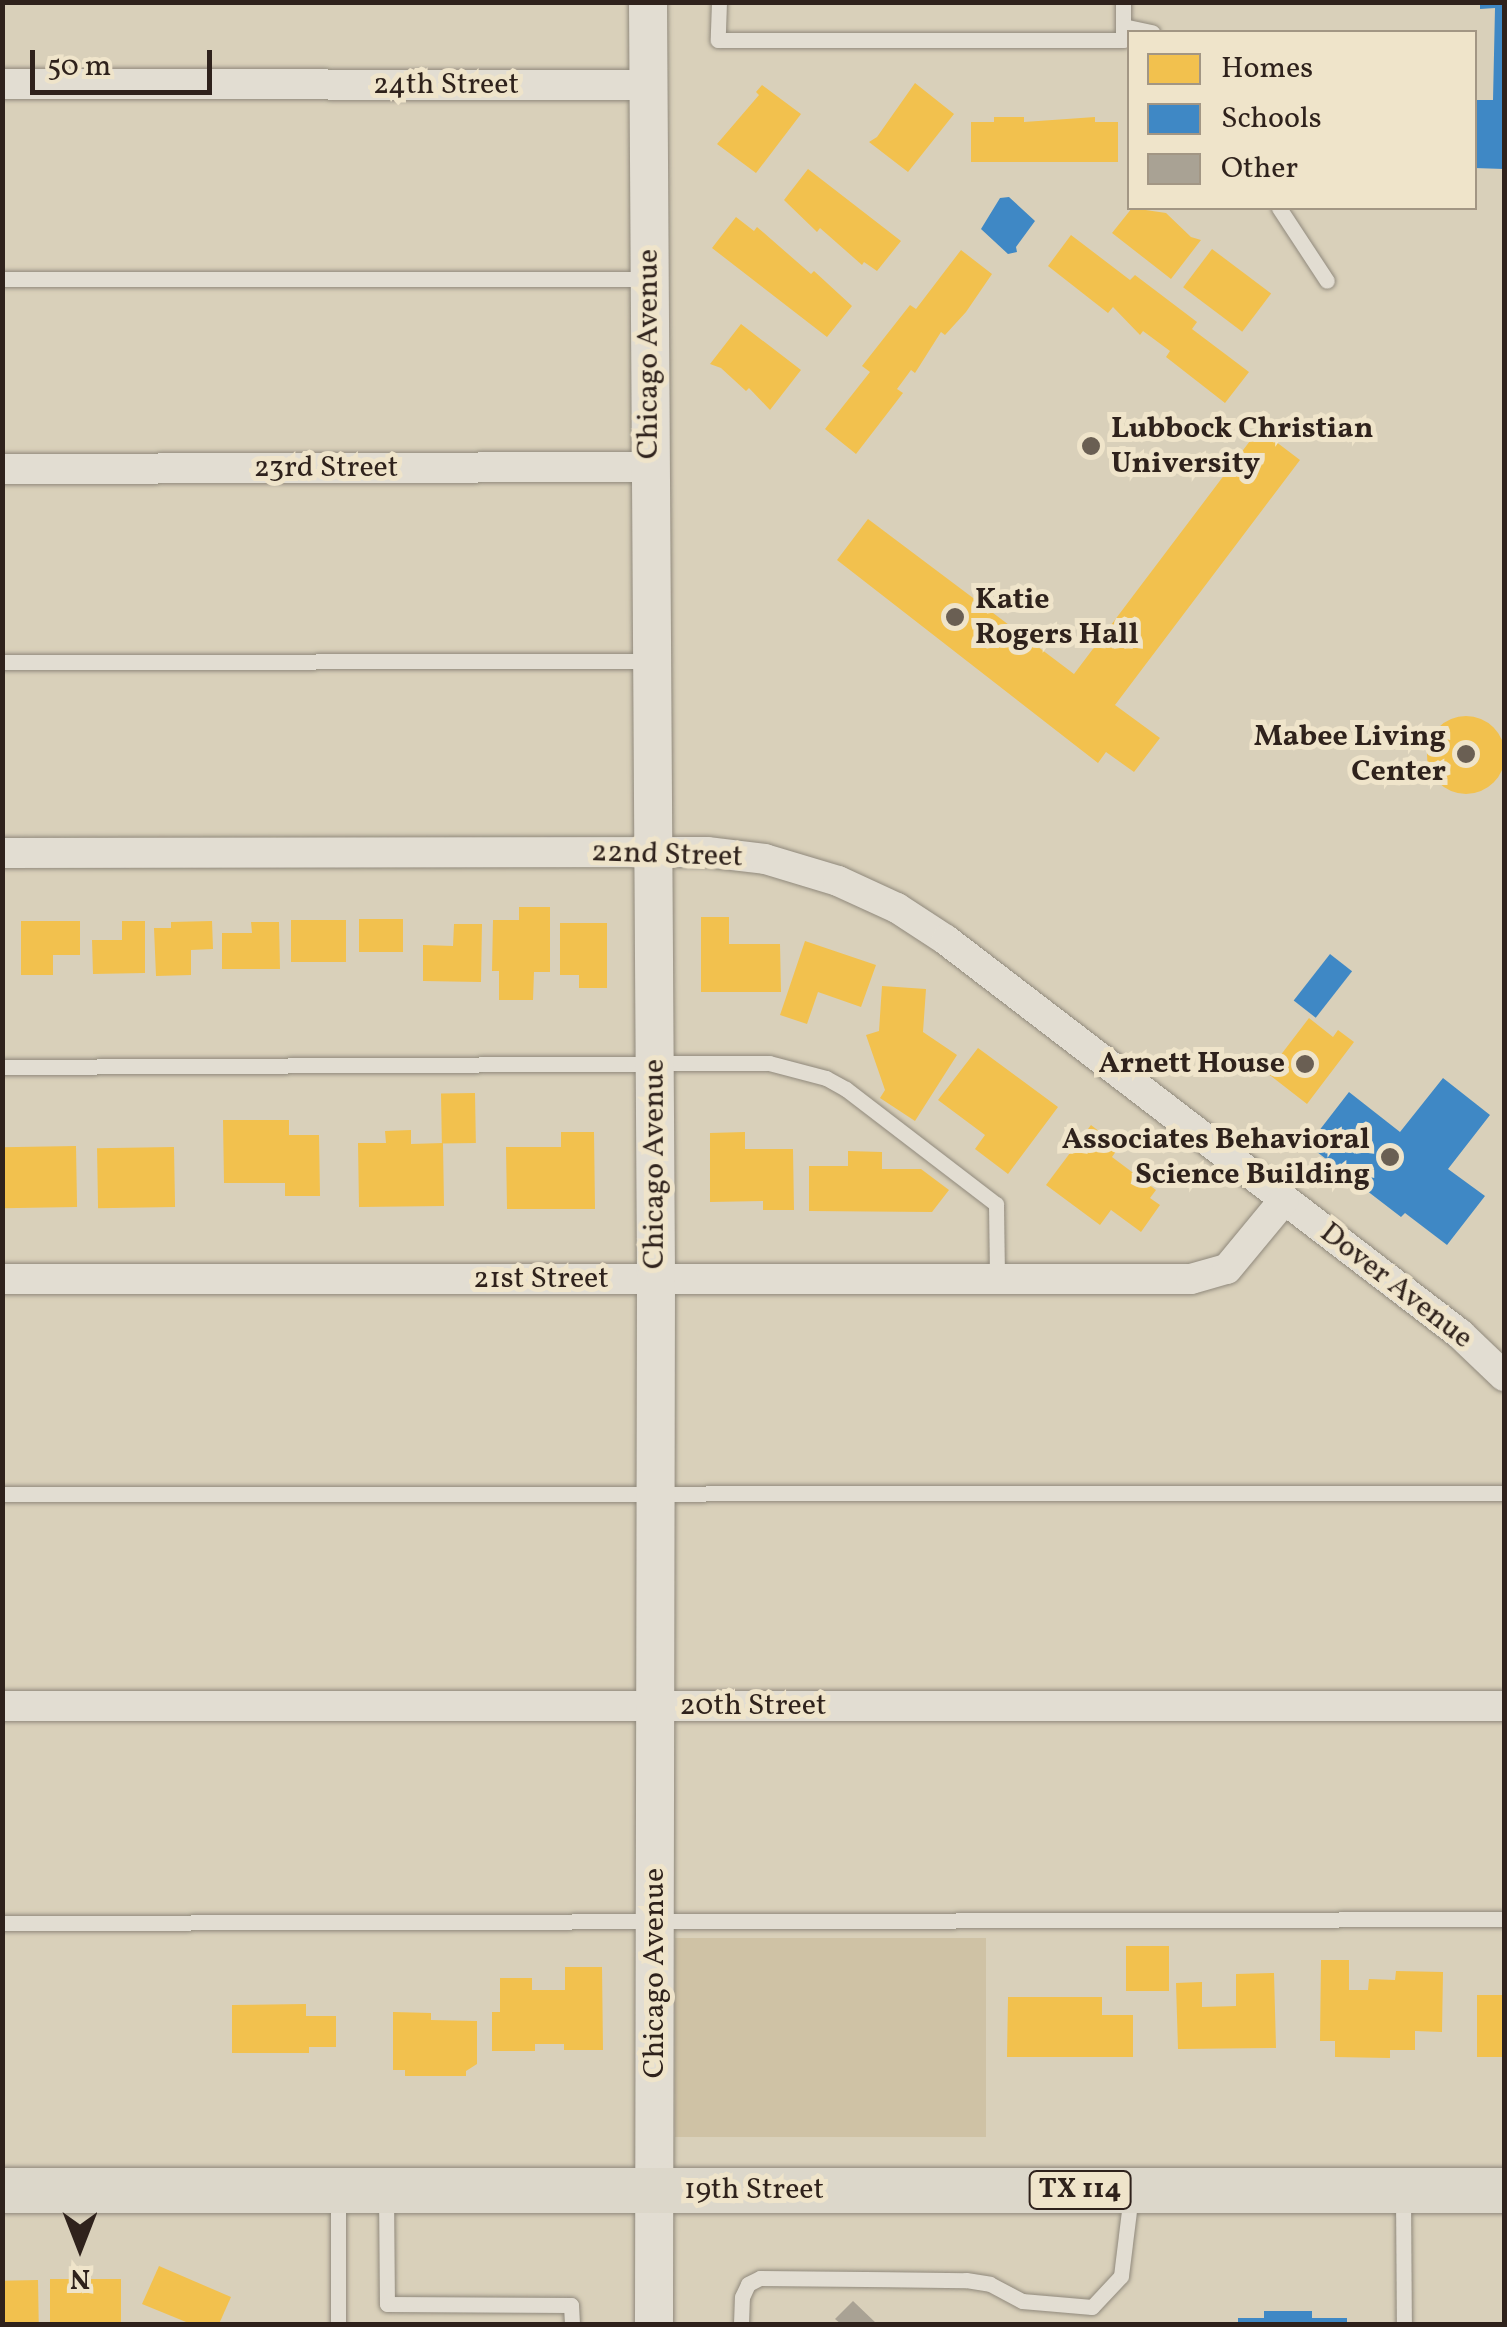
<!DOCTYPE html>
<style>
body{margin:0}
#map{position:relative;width:1507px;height:2327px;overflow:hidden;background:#d9d0ba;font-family:Vollkorn,serif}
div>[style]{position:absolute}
.green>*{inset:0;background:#cfc2a5;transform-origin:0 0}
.homes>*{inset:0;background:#f2c14e;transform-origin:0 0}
.round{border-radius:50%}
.schools>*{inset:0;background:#3f88c5;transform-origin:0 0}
.building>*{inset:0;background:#a9a294}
.roads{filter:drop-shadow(0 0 2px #90897c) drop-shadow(0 0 2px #90897c)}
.service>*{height:15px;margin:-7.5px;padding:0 7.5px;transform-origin:7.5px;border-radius:7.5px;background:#e2ddd2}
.minor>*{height:30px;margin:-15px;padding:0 15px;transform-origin:15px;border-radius:15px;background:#e2ddd2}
.tertiary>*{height:38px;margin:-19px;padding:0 19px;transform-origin:19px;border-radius:19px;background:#e2ddd2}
.primary>*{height:45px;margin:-22.5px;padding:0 22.5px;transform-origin:22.5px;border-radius:22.5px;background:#dcd7ca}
.dots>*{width:28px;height:28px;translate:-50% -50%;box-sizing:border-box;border:5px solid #efe4ca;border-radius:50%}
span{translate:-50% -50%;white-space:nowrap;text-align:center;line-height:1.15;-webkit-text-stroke:10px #efe4ca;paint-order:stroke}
.shield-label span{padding:2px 8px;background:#efe4ca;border:2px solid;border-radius:8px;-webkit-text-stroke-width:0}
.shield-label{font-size:28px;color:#2f221c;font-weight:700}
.street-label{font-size:30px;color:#2f221c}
.poi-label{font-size:30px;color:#2f221c;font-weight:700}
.left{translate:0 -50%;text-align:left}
.right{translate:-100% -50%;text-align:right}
.frame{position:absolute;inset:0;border:5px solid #2f221c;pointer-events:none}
.legend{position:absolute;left:1127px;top:30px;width:350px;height:180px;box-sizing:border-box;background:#efe4ca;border:2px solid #a29684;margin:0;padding:12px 18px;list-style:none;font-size:30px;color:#2f221c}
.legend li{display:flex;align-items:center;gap:20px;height:50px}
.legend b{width:50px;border:2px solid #a29684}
.north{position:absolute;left:30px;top:2197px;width:100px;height:100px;-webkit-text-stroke:8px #efe4ca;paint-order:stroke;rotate:180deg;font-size:28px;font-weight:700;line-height:40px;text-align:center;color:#2f221c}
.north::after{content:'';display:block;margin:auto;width:35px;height:45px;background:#2f221c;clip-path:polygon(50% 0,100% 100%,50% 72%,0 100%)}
.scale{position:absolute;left:30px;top:50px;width:182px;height:45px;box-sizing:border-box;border:5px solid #2f221c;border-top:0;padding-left:12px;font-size:30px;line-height:35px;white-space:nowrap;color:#2f221c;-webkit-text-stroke:8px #efe4ca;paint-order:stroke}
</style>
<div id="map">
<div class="green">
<i style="left:986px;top:1938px;width:199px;height:311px;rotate:90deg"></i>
</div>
<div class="homes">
<i style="clip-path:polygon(915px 83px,954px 114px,908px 172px,869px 142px,877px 137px)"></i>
<i style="clip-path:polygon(762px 85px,801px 114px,756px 173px,717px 144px,759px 95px,756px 92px)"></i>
<i style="clip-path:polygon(994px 117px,1024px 117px,1024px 122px,1095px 117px,1095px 122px,1118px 122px,1118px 162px,971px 162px,971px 122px,994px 122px)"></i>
<i style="clip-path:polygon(808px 169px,901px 241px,877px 271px,864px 262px,862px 265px,820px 228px,817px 232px,784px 200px)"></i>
<i style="clip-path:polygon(1132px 208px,1166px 213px,1191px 237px,1201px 240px,1171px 279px,1112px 233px)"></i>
<i style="clip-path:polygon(736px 217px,754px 231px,757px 227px,811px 274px,814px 271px,852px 306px,827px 337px,712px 248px)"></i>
<i style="clip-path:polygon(1071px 235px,1130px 280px,1135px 275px,1197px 322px,1192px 329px,1249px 372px,1225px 403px,1166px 357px,1170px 351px,1143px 331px,1140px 335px,1113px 307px,1108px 313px,1048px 266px)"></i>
<i style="left:1212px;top:249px;width:74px;height:48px;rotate:37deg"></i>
<i style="clip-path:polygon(961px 250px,992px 274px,966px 312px,945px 335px,941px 332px,915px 373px,911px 370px,897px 389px,903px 393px,856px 454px,825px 429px,870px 372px,862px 366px,910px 305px,916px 309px)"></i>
<i style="clip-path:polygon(741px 324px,801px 370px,770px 410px,749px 388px,746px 391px,721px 368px,710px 364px)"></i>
<i style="clip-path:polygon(1259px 429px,1300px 460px,1115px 705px,1160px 738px,1134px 772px,1106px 752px,1098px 763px,837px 560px,868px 519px,1074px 674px)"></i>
<i class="round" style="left:1427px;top:716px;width:78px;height:78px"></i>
<i style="clip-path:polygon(519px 907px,550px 907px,550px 972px,534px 972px,533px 1000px,499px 1000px,499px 971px,492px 971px,493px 920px,519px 920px)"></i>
<i style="clip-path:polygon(701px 917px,729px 917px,729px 944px,780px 944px,781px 992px,701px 992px)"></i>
<i style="left:359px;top:919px;width:44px;height:33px"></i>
<i style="left:346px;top:920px;width:42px;height:55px;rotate:90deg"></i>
<i style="clip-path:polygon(21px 921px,80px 921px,80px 955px,53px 955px,53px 975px,21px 975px)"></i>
<i style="clip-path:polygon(122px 921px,145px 921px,145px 973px,93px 974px,92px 940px,122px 940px)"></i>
<i style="clip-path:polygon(212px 921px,213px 949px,191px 950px,191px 975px,156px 976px,154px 928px,171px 928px,171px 922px)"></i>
<i style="clip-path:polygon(251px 922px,279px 922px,280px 969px,222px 969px,222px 933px,252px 933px)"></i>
<i style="clip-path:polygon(560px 923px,607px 923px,607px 988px,579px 988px,579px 975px,560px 975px)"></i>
<i style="clip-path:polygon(454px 924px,482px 924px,481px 982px,423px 981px,423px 945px,453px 946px)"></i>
<i style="clip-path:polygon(805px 941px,876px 965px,861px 1007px,818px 992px,807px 1024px,780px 1015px)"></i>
<i style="clip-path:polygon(882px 986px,926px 989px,923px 1032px,957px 1055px,915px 1121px,880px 1098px,885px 1090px,866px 1035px,879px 1031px)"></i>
<i style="clip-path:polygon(1309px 1018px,1333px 1037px,1338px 1030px,1354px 1042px,1307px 1104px,1267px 1073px)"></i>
<i style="clip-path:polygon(978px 1048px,1058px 1107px,1008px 1174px,975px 1149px,985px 1135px,938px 1100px)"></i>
<i style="left:475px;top:1093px;width:50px;height:34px;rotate:89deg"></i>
<i style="clip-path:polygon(223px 1120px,289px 1120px,289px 1135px,319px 1135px,320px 1196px,285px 1196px,285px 1183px,224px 1183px)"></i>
<i style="clip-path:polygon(1091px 1125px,1119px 1147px,1112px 1157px,1156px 1190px,1150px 1198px,1160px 1205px,1141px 1232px,1111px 1210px,1100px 1225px,1046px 1185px)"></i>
<i style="clip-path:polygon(411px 1130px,411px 1144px,443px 1143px,444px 1206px,359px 1207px,358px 1143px,386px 1143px,385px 1131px)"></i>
<i style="clip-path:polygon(561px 1132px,594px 1132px,595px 1209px,507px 1209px,506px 1147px,561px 1147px)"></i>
<i style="clip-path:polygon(745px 1132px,745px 1149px,793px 1149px,794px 1210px,763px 1210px,763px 1201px,710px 1202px,710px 1133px)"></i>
<i style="left:76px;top:1146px;width:61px;height:74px;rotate:89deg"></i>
<i style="left:174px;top:1147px;width:60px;height:77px;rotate:89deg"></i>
<i style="clip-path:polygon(848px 1151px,882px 1152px,882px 1169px,921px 1169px,949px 1190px,932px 1212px,809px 1211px,809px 1166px,848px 1166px)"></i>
<i style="left:1126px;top:1946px;width:43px;height:45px"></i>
<i style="clip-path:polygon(1321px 1960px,1349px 1960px,1349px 1990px,1368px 1990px,1369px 1979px,1395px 1980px,1396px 1971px,1443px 1972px,1442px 2032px,1415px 2031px,1415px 2050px,1390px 2050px,1390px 2058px,1335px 2057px,1335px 2041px,1320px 2041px)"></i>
<i style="clip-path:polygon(565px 1967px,602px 1967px,603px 2050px,564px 2050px,564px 2044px,535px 2044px,535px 2051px,492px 2051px,492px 2012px,500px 2012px,500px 1978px,532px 1978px,532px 1990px,565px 1990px)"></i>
<i style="clip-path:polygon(1274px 1973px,1276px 2048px,1178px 2049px,1176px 1983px,1202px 1982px,1202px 2007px,1236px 2006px,1236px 1974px)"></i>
<i style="left:1477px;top:1995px;width:27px;height:62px"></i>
<i style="clip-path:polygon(1008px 1997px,1102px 1997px,1102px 2015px,1133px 2015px,1133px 2057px,1007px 2057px)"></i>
<i style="clip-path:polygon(306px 2004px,306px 2016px,336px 2016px,336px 2047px,309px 2047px,309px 2053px,232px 2053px,232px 2005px)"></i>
<i style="clip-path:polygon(393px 2012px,431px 2013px,431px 2020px,477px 2021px,477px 2064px,466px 2071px,466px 2076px,405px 2076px,405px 2070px,393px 2070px)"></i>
<i style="clip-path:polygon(159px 2266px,231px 2297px,219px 2324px,191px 2324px,142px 2304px)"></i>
<i style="left:121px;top:2279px;width:45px;height:71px;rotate:90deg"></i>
<i style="left:38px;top:2280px;width:44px;height:36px;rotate:89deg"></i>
</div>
<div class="schools">
<i style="clip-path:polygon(1480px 2px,1504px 2px,1504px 169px,1474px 168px,1474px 100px,1493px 100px,1495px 8px,1480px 9px)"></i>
<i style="clip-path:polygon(1009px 197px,1035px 221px,1016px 247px,1017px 252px,1008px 254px,981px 229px,1000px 198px)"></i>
<i style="left:1330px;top:954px;width:28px;height:59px;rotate:38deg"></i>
<i style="clip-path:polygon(1443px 1078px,1490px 1115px,1448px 1169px,1485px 1196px,1447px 1245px,1405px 1213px,1401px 1217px,1362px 1187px,1366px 1183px,1352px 1172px,1348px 1176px,1308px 1145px,1349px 1092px,1400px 1132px)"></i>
<i style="clip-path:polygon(1264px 2311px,1312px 2311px,1312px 2318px,1347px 2318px,1347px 2324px,1238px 2324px,1238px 2318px,1264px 2318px)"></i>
</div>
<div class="building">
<i style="clip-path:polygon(853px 2301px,877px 2324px,841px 2324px,835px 2319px)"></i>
</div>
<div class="roads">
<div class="service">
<i style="left:719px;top:2px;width:38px;rotate:92deg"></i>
<i style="left:718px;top:40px;width:405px"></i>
<i style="left:1123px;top:40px;width:38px;rotate:-90deg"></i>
<i style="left:1123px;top:26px;width:30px;rotate:12deg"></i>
<i style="left:1279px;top:208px;width:87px;rotate:56.7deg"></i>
<i style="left:2px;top:279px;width:647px"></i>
<i style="left:2px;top:662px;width:649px;rotate:-0.09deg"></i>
<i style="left:2px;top:1067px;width:767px;rotate:-0.3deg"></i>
<i style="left:769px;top:1063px;width:59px;rotate:14.7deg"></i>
<i style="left:826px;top:1078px;width:23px;rotate:29deg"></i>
<i style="left:846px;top:1089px;width:189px;rotate:37.5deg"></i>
<i style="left:996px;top:1204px;width:76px;rotate:89.2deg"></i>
<i style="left:2px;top:1494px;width:1502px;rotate:-0.04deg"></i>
<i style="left:2px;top:1923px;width:1502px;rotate:-0.15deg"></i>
<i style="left:386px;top:2192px;width:112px;rotate:89.5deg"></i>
<i style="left:387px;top:2304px;width:184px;rotate:0.3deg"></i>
<i style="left:571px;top:2305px;width:19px;rotate:87deg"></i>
<i style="left:338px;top:2194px;width:130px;rotate:90deg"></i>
<i style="left:1403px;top:2194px;width:130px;rotate:89.6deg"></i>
<i style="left:741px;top:2324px;width:27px;rotate:-88deg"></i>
<i style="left:742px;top:2297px;width:14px;rotate:-65deg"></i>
<i style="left:748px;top:2284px;width:13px;rotate:-27deg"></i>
<i style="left:760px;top:2278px;width:206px;rotate:0.6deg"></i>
<i style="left:966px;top:2280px;width:24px;rotate:9deg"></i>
<i style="left:990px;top:2284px;width:36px;rotate:28deg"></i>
<i style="left:1022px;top:2301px;width:70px;rotate:4.9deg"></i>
<i style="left:1092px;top:2307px;width:42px;rotate:-46.9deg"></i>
<i style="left:1121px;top:2276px;width:83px;rotate:-83deg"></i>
</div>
<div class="minor">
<i style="left:2px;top:84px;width:647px;rotate:0.09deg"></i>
<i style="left:2px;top:469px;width:648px;rotate:-0.18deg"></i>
<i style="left:2px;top:853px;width:705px;rotate:-0.08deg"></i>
<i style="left:707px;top:852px;width:58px;rotate:6.9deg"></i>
<i style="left:765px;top:859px;width:76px;rotate:16.8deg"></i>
<i style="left:838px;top:881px;width:65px;rotate:24.6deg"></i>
<i style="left:897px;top:908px;width:59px;rotate:33.1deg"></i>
<i style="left:946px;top:940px;width:648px;rotate:37.47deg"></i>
<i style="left:1460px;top:1334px;width:61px;rotate:43.7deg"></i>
<i style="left:2px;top:1279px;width:1189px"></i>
<i style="left:1191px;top:1279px;width:37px;rotate:-16deg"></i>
<i style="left:1227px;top:1269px;width:89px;rotate:-50.4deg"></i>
<i style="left:2px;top:1706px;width:1502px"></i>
</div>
<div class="tertiary">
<i style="left:648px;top:2px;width:1276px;rotate:89.64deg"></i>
<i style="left:656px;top:1278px;width:1046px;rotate:90.11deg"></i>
</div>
<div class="primary">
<i style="left:2px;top:2190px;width:1502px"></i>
</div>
</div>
<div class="dots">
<i style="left:1091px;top:446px;background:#6a5f53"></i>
<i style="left:955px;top:617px;background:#6a5f53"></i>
<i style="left:1466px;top:754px;background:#6a5f53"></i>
<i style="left:1305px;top:1064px;background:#6a5f53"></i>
<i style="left:1390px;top:1157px;background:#6a5f53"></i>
</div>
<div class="shield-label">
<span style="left:1080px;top:2190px">TX 114</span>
</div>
<div class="street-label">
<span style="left:446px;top:85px">24th Street</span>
<span style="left:649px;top:354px;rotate:-90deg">Chicago Avenue</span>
<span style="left:326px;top:468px">23rd Street</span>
<span style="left:667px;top:855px;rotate:2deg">22nd Street</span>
<span style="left:655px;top:1164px;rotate:-90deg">Chicago Avenue</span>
<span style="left:541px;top:1279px">21st Street</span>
<span style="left:1396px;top:1286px;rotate:38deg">Dover Avenue</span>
<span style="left:753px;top:1706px">20th Street</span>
<span style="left:655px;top:1973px;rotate:-90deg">Chicago Avenue</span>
<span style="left:754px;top:2190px">19th Street</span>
</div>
<div class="poi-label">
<span class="left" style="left:1111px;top:446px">Lubbock Christian<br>University</span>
<span class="left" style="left:975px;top:617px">Katie<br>Rogers Hall</span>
<span class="right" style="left:1446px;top:754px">Mabee Living<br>Center</span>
<span class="right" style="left:1285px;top:1064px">Arnett House</span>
<span class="right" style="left:1370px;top:1157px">Associates Behavioral<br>Science Building</span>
</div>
<div class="frame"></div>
<ul class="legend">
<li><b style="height:28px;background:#f2c14e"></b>Homes</li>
<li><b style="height:28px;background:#3f88c5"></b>Schools</li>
<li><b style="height:28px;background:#a9a294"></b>Other</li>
</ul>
<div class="north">N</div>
<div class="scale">50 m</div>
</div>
